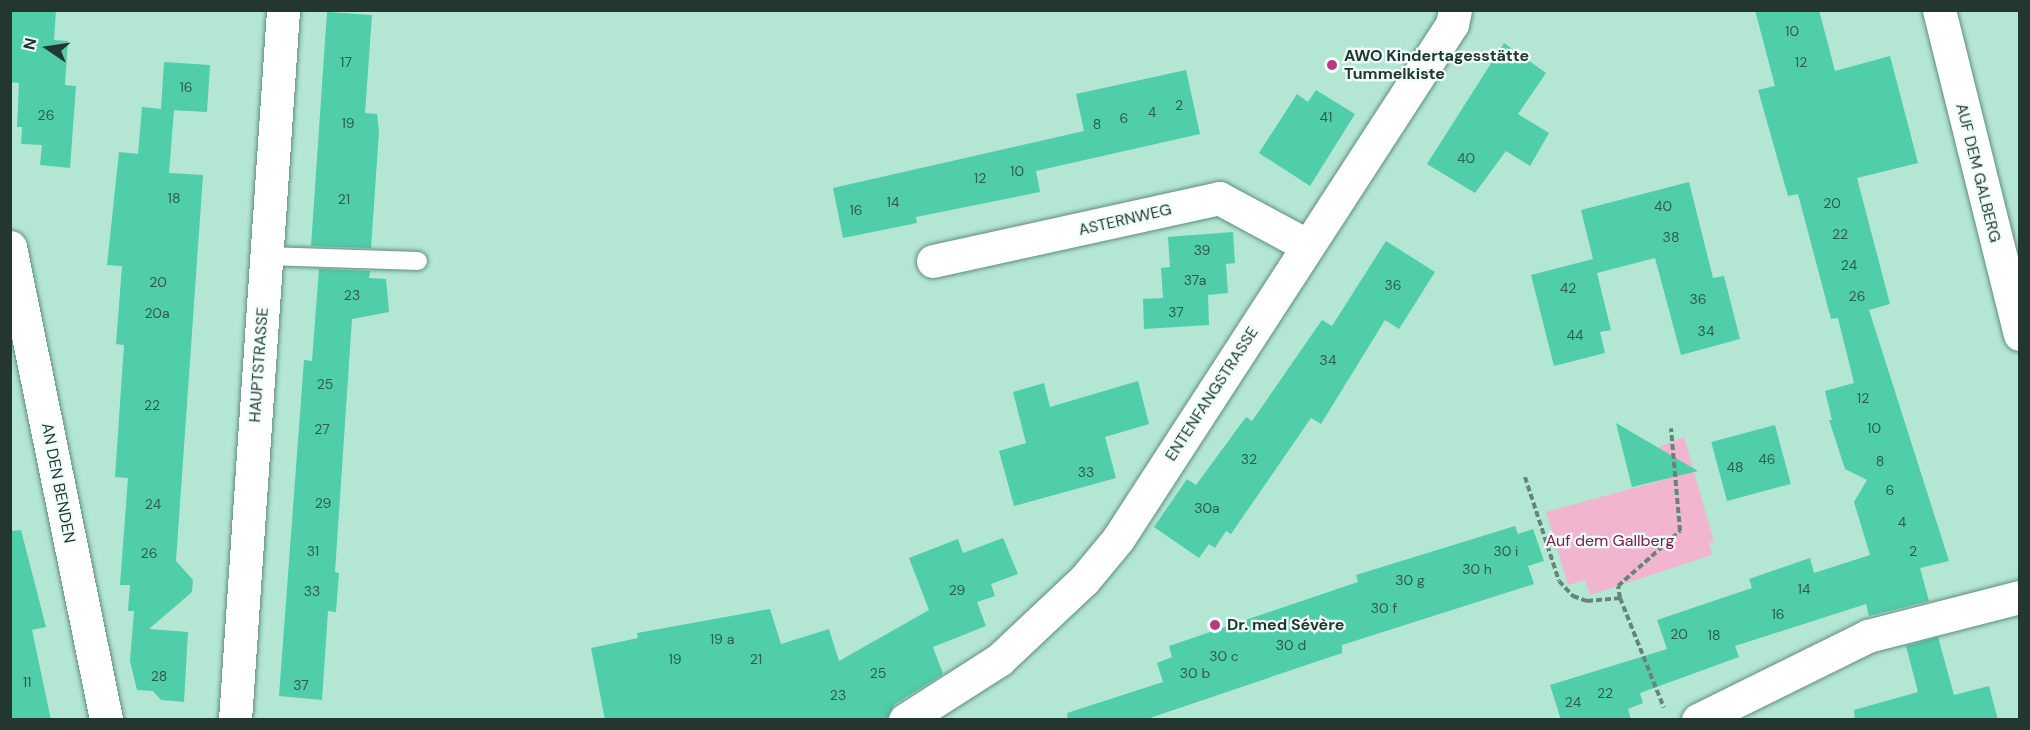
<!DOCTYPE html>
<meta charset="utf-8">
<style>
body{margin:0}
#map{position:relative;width:2030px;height:730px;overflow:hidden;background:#b4e6d4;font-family:"DM Sans",sans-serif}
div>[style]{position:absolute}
.green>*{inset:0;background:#f2b5cf}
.building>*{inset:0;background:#50cda9;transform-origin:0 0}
.path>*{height:4px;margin-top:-2px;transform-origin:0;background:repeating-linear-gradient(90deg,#64867a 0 6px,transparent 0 9px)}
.roads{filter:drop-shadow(0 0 2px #5f8d7d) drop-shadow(0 0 2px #5f8d7d)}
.lane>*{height:18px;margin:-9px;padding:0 9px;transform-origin:9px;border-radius:9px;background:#fff}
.street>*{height:33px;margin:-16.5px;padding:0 16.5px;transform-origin:16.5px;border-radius:16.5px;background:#fff}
.dots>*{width:16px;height:16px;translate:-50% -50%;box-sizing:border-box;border:3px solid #effef8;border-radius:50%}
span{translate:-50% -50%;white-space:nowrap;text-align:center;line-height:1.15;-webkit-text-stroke:4.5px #effef8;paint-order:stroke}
.number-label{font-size:14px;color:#2e5c4e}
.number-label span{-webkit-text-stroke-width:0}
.poi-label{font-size:16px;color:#233730;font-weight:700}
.left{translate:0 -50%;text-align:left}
.street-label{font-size:16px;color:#233730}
.park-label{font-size:16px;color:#841856}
.frame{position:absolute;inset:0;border:12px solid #233730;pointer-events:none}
.north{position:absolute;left:18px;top:18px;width:60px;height:60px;-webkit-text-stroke:4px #effef8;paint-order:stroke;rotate:283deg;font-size:16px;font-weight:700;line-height:24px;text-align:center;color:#233730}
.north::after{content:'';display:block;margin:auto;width:21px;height:27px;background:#233730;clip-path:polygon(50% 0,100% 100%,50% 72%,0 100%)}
</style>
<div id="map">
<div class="green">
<i style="clip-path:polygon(1684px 437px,1714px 542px,1709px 543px,1712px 555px,1590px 595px,1585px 580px,1568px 585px,1546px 512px,1667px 479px,1659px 447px)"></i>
</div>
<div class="building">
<i style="clip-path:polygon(10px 10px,56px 10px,54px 40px,68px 41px,65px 85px,76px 86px,70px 168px,40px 165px,42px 145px,21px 144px,22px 127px,17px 127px,19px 83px,10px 82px)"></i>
<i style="clip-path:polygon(1755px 10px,1819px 10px,1835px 71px,1890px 56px,1918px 163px,1857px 178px,1890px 304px,1869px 310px,1949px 561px,1920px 568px,1929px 601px,1869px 616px,1866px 604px,1735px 646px,1739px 657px,1640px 693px,1643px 703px,1628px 709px,1631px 720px,1561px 720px,1550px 685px,1667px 649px,1657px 620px,1752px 588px,1749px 579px,1810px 558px,1814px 573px,1870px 555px,1854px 502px,1867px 480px,1845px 469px,1829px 420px,1832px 420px,1825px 391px,1854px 383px,1838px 318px,1831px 319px,1798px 194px,1788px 196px,1758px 90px,1775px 86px)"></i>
<i style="clip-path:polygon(327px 12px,372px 15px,365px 113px,377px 114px,379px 132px,371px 248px,311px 246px)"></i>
<i style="clip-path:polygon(1504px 43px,1546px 73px,1518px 114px,1549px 133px,1530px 166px,1506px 151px,1475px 193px,1427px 164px)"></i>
<i style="clip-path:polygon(164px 62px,210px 65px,207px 112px,170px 110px,174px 110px,169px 173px,203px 175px,176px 561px,193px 580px,192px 592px,149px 629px,188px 632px,184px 702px,161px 700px,153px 691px,137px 690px,130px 661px,134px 611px,128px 611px,130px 585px,120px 585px,128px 478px,115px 477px,124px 345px,116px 344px,122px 266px,107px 265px,119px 152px,138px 154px,142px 107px,161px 109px)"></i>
<i style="clip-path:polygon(1186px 70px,1200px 134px,1036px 171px,1040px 192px,916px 217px,917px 223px,843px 238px,833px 188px,1084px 131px,1076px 94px)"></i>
<i style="clip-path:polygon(1316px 90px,1355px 114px,1310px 186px,1259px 153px,1297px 94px,1308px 102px)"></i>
<i style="clip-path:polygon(1689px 182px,1713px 278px,1724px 276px,1740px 339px,1681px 355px,1655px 258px,1597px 273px,1611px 330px,1600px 332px,1605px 353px,1554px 366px,1531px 275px,1593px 259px,1581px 210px)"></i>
<i style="clip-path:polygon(1233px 232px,1235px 263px,1226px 264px,1228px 293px,1208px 295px,1209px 325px,1144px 329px,1143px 299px,1163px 298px,1161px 268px,1170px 267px,1168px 237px)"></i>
<i style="clip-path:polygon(1386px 241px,1435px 272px,1399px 329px,1385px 320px,1321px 424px,1311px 418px,1231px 534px,1226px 531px,1215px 548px,1209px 544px,1199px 558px,1154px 527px,1187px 479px,1196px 485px,1246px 417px,1252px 421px,1322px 320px,1332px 326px)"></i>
<i style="clip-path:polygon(319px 269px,370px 271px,369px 278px,386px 279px,389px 312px,352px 319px,335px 572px,339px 573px,336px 612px,328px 611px,322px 700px,279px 696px,304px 360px,312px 361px)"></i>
<i style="clip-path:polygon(1138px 381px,1149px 424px,1105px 437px,1116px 478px,1014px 506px,999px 451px,1026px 443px,1013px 392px,1044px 383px,1050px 407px)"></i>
<i style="clip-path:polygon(1616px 423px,1698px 471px,1632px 487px)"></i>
<i style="left:1775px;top:425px;width:61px;height:66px;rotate:75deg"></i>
<i style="clip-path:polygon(1515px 526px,1518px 534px,1533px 529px,1544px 561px,1528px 566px,1534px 584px,1342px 645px,1342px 653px,1144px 720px,1068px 720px,1067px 713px,1163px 682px,1157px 663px,1172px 657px,1169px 646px,1358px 582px,1356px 575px)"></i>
<i style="clip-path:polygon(21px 530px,46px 627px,32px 630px,51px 720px,10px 720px,10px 531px)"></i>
<i style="clip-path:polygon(1003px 538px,1018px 574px,991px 584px,995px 596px,977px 602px,986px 626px,933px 647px,943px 674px,895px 704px,886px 720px,605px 720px,591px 648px,638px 638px,637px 633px,770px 609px,781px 644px,829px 629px,839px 661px,929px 610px,909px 558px,958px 539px,963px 553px)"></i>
<i style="clip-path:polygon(1938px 637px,1954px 695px,1989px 686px,1998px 720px,1855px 720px,1854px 710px,1918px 692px,1906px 646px)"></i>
</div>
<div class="path">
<i style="left:1525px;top:477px;width:109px;rotate:71.9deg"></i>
<i style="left:1559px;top:581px;width:21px;rotate:47deg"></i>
<i style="left:1573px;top:596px;width:15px;rotate:20deg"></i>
<i style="left:1587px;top:601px;width:33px;rotate:-5deg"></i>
<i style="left:1620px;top:598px;width:118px;rotate:68.2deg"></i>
<i style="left:1620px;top:598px;width:12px;rotate:-99deg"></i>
<i style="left:1618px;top:586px;width:83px;rotate:-41.6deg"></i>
<i style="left:1680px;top:531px;width:103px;rotate:-95deg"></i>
</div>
<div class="roads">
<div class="lane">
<i style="left:267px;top:256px;width:151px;rotate:1.9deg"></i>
</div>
<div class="street">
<i style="left:1939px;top:10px;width:334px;rotate:76deg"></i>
<i style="left:10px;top:247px;width:483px;rotate:78.5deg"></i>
<i style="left:933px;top:261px;width:293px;rotate:-12.4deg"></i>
<i style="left:1219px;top:198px;width:101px;rotate:28.3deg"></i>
<i style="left:235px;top:720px;width:712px;rotate:-86.13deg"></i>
<i style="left:905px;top:720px;width:112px;rotate:-32.6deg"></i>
<i style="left:999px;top:660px;width:117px;rotate:-43.3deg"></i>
<i style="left:1084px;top:580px;width:53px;rotate:-50.3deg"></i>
<i style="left:1118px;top:539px;width:614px;rotate:-57.03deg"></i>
<i style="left:1452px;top:24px;width:14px;rotate:-78deg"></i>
<i style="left:1698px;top:720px;width:190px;rotate:-26.3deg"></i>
<i style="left:1868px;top:636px;width:157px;rotate:-14.4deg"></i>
</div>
</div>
<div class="dots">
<i style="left:1332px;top:65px;background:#bb3980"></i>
<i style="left:1215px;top:625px;background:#bb3980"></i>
</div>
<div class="number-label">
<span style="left:1792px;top:31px">10</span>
<span style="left:346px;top:62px">17</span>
<span style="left:1801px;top:62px">12</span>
<span style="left:186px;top:87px">16</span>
<span style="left:1179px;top:105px">2</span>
<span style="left:1152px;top:112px">4</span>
<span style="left:46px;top:115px">26</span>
<span style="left:1326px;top:117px">41</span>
<span style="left:1124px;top:118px">6</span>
<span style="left:348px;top:123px">19</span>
<span style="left:1097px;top:124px">8</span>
<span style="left:1466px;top:158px">40</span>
<span style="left:1017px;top:171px">10</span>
<span style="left:980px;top:178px">12</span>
<span style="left:174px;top:198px">18</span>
<span style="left:344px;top:199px">21</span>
<span style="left:893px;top:202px">14</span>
<span style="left:1832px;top:203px">20</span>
<span style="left:1663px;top:206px">40</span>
<span style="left:856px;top:210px">16</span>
<span style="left:1840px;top:234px">22</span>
<span style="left:1671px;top:237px">38</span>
<span style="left:1202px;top:250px">39</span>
<span style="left:1849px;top:265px">24</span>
<span style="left:1195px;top:280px">37a</span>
<span style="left:158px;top:282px">20</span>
<span style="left:1393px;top:285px">36</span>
<span style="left:1568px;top:288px">42</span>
<span style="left:352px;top:295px">23</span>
<span style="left:1857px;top:296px">26</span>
<span style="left:1698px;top:299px">36</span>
<span style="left:1176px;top:312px">37</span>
<span style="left:157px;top:313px">20a</span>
<span style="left:1706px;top:331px">34</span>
<span style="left:1575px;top:335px">44</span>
<span style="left:1328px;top:360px">34</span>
<span style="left:325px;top:384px">25</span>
<span style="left:1863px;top:398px">12</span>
<span style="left:152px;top:405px">22</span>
<span style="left:1874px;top:428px">10</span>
<span style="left:322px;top:429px">27</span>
<span style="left:1249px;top:459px">32</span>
<span style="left:1767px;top:459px">46</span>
<span style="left:1880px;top:461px">8</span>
<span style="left:1735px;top:467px">48</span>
<span style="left:1086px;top:472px">33</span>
<span style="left:1890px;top:490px">6</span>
<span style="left:323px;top:503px">29</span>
<span style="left:153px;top:504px">24</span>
<span style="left:1207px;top:508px">30a</span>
<span style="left:1902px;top:522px">4</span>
<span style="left:313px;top:551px">31</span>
<span style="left:1506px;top:551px">30 i</span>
<span style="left:1913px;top:551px">2</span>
<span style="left:149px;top:553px">26</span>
<span style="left:1477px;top:569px">30 h</span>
<span style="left:1410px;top:580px">30 g</span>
<span style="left:1804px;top:589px">14</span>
<span style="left:957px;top:590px">29</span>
<span style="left:312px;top:591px">33</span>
<span style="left:1384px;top:608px">30 f</span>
<span style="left:1778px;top:614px">16</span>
<span style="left:1679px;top:634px">20</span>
<span style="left:1714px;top:635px">18</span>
<span style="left:722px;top:639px">19 a</span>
<span style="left:1291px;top:645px">30 d</span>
<span style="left:1224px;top:656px">30 c</span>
<span style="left:675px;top:659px">19</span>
<span style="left:756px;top:659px">21</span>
<span style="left:878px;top:673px">25</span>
<span style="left:1195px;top:673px">30 b</span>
<span style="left:159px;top:676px">28</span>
<span style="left:27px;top:682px">11</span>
<span style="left:301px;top:685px">37</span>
<span style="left:1605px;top:693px">22</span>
<span style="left:838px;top:695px">23</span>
<span style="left:1573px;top:702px">24</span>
</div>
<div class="poi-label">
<span class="left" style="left:1344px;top:65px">AWO Kindertagesstätte<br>Tummelkiste</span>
<span class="left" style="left:1227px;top:625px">Dr. med Sévère</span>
</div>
<div class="street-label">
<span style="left:1978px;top:173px;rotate:76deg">AUF DEM GALBERG</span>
<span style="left:1125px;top:220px;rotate:-13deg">ASTERNWEG</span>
<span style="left:259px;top:365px;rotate:-86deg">HAUPTSTRASSE</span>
<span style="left:1212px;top:394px;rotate:-57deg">ENTENFANGSTRASSE</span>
<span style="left:58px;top:483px;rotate:79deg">AN DEN BENDEN</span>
</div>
<div class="park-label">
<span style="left:1610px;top:541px">Auf dem Gallberg</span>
</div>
<div class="frame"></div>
<div class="north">N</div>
</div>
